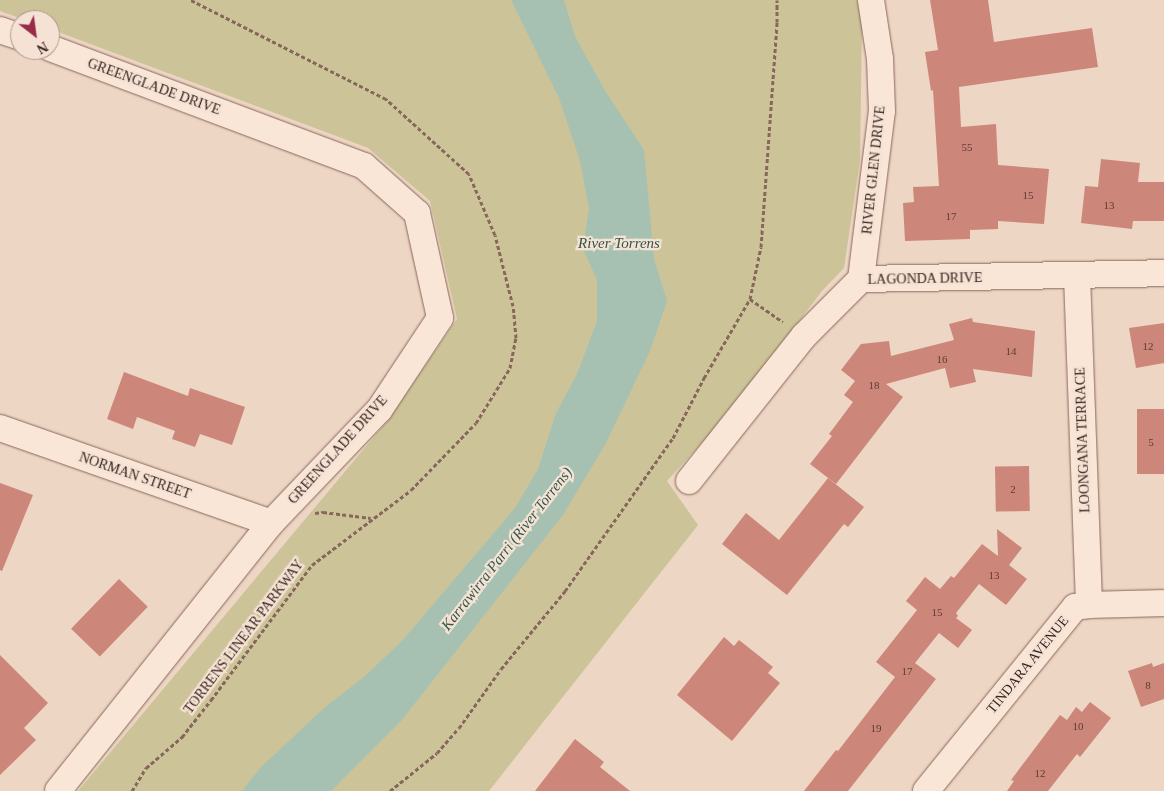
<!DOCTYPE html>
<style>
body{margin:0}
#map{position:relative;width:1164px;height:791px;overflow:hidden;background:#eed6c4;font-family:"Times New Roman",serif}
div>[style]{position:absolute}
.green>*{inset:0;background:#ccc498}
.water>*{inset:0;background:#a6c1b2}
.building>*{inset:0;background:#cc867a;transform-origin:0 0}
.path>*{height:3px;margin-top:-1.5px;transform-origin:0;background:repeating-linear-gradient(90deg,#88675b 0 4px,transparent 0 6.5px)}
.roads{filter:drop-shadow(0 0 1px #88675b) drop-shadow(0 0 1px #88675b)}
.street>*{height:26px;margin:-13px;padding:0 13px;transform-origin:13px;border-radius:13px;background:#f9e6d7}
span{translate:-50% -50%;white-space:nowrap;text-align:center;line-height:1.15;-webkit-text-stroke:4.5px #f5e2d4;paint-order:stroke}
.number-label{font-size:11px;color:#5d3c35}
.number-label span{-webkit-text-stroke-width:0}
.street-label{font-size:14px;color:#38241e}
.water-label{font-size:15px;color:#2e584a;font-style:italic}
.north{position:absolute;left:10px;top:10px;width:50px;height:50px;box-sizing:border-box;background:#f5e2d4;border:1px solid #a9968b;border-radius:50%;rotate:150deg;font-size:14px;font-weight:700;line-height:20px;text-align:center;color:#38241e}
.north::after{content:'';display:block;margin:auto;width:18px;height:22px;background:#972b49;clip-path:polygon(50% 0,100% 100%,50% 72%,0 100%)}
</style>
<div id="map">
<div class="green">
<i style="clip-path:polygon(0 0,857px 0,862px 25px,860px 161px,844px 268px,822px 291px,730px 412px,667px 481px,698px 525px,489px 791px,78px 791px,388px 420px,457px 319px,430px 201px,368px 148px,50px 29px,50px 20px,25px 20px,0 11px)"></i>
</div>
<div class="water">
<i style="clip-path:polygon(511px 0,564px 0,575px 36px,604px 89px,644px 150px,654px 259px,667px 301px,650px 351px,606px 443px,563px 515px,401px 721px,331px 791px,242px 791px,261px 767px,323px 709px,366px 675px,402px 641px,515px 508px,538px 469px,556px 413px,577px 374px,597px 321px,597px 280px,583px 249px,589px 208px,580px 161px,559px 98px)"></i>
</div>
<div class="building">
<i style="clip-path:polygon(930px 0,988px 0,994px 42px,1092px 28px,1098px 67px,959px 87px,961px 127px,996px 124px,998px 165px,1049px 169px,1044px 224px,998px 221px,998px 229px,970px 230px,970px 239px,905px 241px,903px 203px,914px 202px,913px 187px,939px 186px,933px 90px,931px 91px,925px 52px,938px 50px)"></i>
<i style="clip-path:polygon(1101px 159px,1140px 163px,1138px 182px,1164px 182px,1164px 221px,1133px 221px,1132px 229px,1081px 223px,1085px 186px,1098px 187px)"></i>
<i style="clip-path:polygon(972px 318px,973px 322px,1035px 331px,1032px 377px,973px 369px,976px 382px,950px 388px,945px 368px,886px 384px,903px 397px,836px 484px,810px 464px,832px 436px,829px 434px,853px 402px,844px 395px,855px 381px,841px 370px,861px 344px,889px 341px,891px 356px,954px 340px,949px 324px)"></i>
<i style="clip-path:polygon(1164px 323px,1164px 363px,1136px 368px,1129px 328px)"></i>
<i style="clip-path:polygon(124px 372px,188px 396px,190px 388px,245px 407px,232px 445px,200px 434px,195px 447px,172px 439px,175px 431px,137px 417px,133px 429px,107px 419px)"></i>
<i style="left:1164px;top:409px;width:65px;height:27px;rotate:90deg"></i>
<i style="left:1029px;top:466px;width:45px;height:34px;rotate:89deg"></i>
<i style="clip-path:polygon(828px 478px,864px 507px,848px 527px,844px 524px,787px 595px,722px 544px,746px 513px,779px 540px)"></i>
<i style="clip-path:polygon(0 483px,33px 495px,2px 571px,0 570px)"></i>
<i style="clip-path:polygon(997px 529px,1022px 548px,1009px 565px,1027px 579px,1006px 605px,979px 584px,956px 613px,958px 616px,956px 618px,972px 630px,958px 648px,939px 633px,915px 663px,936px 679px,848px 791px,804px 791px,836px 750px,838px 751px,895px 677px,876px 662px,917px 610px,906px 601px,925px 577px,940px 589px,951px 576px,954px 578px,982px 544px,998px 556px)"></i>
<i style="left:119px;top:579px;width:40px;height:69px;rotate:44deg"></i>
<i style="clip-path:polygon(724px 637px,734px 646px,739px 640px,773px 667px,768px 673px,780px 683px,732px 741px,677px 695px)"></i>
<i style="clip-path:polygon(0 655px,48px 703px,24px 728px,36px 740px,0 775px)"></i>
<i style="clip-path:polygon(1152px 663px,1153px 667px,1164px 663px,1164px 699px,1141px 707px,1128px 671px)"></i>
<i style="clip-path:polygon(1090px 702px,1111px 718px,1080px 757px,1077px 754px,1048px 791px,1007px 791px,1014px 781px,1011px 780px,1060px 715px,1067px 720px,1076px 707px,1082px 712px)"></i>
<i style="clip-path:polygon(575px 739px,604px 762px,600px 767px,630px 791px,535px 791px)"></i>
</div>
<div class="path">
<i style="left:750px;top:299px;width:40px;rotate:34.9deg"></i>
<i style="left:315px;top:513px;width:8px;rotate:-7deg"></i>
<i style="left:323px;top:512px;width:48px;rotate:7.1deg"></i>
<i style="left:132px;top:791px;width:27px;rotate:-59deg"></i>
<i style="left:146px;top:768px;width:48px;rotate:-40.7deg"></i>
<i style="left:182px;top:737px;width:47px;rotate:-51.9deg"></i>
<i style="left:211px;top:700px;width:169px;rotate:-53.2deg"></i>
<i style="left:312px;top:565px;width:124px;rotate:-37.1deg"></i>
<i style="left:411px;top:490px;width:93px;rotate:-45.9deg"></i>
<i style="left:476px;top:423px;width:65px;rotate:-58.3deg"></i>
<i style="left:510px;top:368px;width:31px;rotate:-79deg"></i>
<i style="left:516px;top:338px;width:32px;rotate:-95deg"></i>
<i style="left:513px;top:306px;width:73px;rotate:-104.2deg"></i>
<i style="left:495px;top:235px;width:66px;rotate:-113.1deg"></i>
<i style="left:469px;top:174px;width:112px;rotate:-137.9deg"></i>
<i style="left:386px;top:99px;width:219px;rotate:-153.1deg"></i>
<i style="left:390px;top:791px;width:60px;rotate:-39deg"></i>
<i style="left:437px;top:753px;width:33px;rotate:-49deg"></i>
<i style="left:459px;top:728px;width:72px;rotate:-54.6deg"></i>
<i style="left:501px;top:669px;width:101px;rotate:-50.6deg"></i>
<i style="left:565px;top:591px;width:187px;rotate:-54.8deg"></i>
<i style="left:673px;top:438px;width:68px;rotate:-62.7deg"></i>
<i style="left:704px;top:378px;width:91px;rotate:-59.8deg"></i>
<i style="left:750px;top:299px;width:53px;rotate:-78.1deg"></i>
<i style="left:761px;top:247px;width:226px;rotate:-85.9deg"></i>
<i style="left:777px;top:22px;width:22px;rotate:-90deg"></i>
</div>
<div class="roads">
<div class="street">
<i style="left:0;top:30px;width:21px;rotate:19deg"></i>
<i style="left:50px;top:48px;width:335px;rotate:20.6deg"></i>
<i style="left:364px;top:166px;width:71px;rotate:41.6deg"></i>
<i style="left:417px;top:213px;width:107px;rotate:77.6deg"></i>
<i style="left:440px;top:318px;width:110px;rotate:123.5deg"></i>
<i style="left:379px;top:410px;width:156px;rotate:133.7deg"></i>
<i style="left:271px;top:523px;width:342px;rotate:128.5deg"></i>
<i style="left:1077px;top:276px;width:329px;rotate:87.9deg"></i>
<i style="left:861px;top:279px;width:169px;rotate:-82.9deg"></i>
<i style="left:882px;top:111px;width:52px;rotate:-92.2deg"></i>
<i style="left:880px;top:59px;width:60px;rotate:-98.7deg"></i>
<i style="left:0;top:428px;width:287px;rotate:19.3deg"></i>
<i style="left:689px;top:481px;width:185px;rotate:-51.6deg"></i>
<i style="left:804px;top:336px;width:81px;rotate:-45deg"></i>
<i style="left:861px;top:279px;width:303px;rotate:-1.1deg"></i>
<i style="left:926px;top:791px;width:237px;rotate:-51deg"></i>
<i style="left:1075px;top:607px;width:14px;rotate:-8deg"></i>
<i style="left:1089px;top:605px;width:75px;rotate:-1.5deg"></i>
</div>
</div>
<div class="number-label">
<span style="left:967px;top:147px">55</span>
<span style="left:1028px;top:195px">15</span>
<span style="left:1109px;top:205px">13</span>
<span style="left:951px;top:216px">17</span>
<span style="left:1148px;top:346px">12</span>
<span style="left:1011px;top:351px">14</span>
<span style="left:942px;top:359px">16</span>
<span style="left:874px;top:385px">18</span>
<span style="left:1151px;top:442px">5</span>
<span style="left:1013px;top:489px">2</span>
<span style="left:994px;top:575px">13</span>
<span style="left:937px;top:612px">15</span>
<span style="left:907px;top:671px">17</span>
<span style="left:1148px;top:685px">8</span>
<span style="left:1078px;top:726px">10</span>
<span style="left:876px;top:728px">19</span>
<span style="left:1040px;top:773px">12</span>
</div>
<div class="street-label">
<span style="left:154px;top:87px;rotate:20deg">GREENGLADE DRIVE</span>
<span style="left:874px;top:170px;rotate:-84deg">RIVER GLEN DRIVE</span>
<span style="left:925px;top:279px;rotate:-1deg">LAGONDA DRIVE</span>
<span style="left:1083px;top:440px;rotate:-92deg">LOONGANA TERRACE</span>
<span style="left:338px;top:450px;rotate:-48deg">GREENGLADE DRIVE</span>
<span style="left:135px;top:476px;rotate:19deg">NORMAN STREET</span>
<span style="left:244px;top:637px;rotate:-53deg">TORRENS LINEAR PARKWAY</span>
<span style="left:1028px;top:665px;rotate:-51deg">TINDARA AVENUE</span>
</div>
<div class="water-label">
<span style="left:619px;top:244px">River Torrens</span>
<span style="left:507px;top:549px;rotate:-52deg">Karrawirra Parri (River Torrens)</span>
</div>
<div class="north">N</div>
</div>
